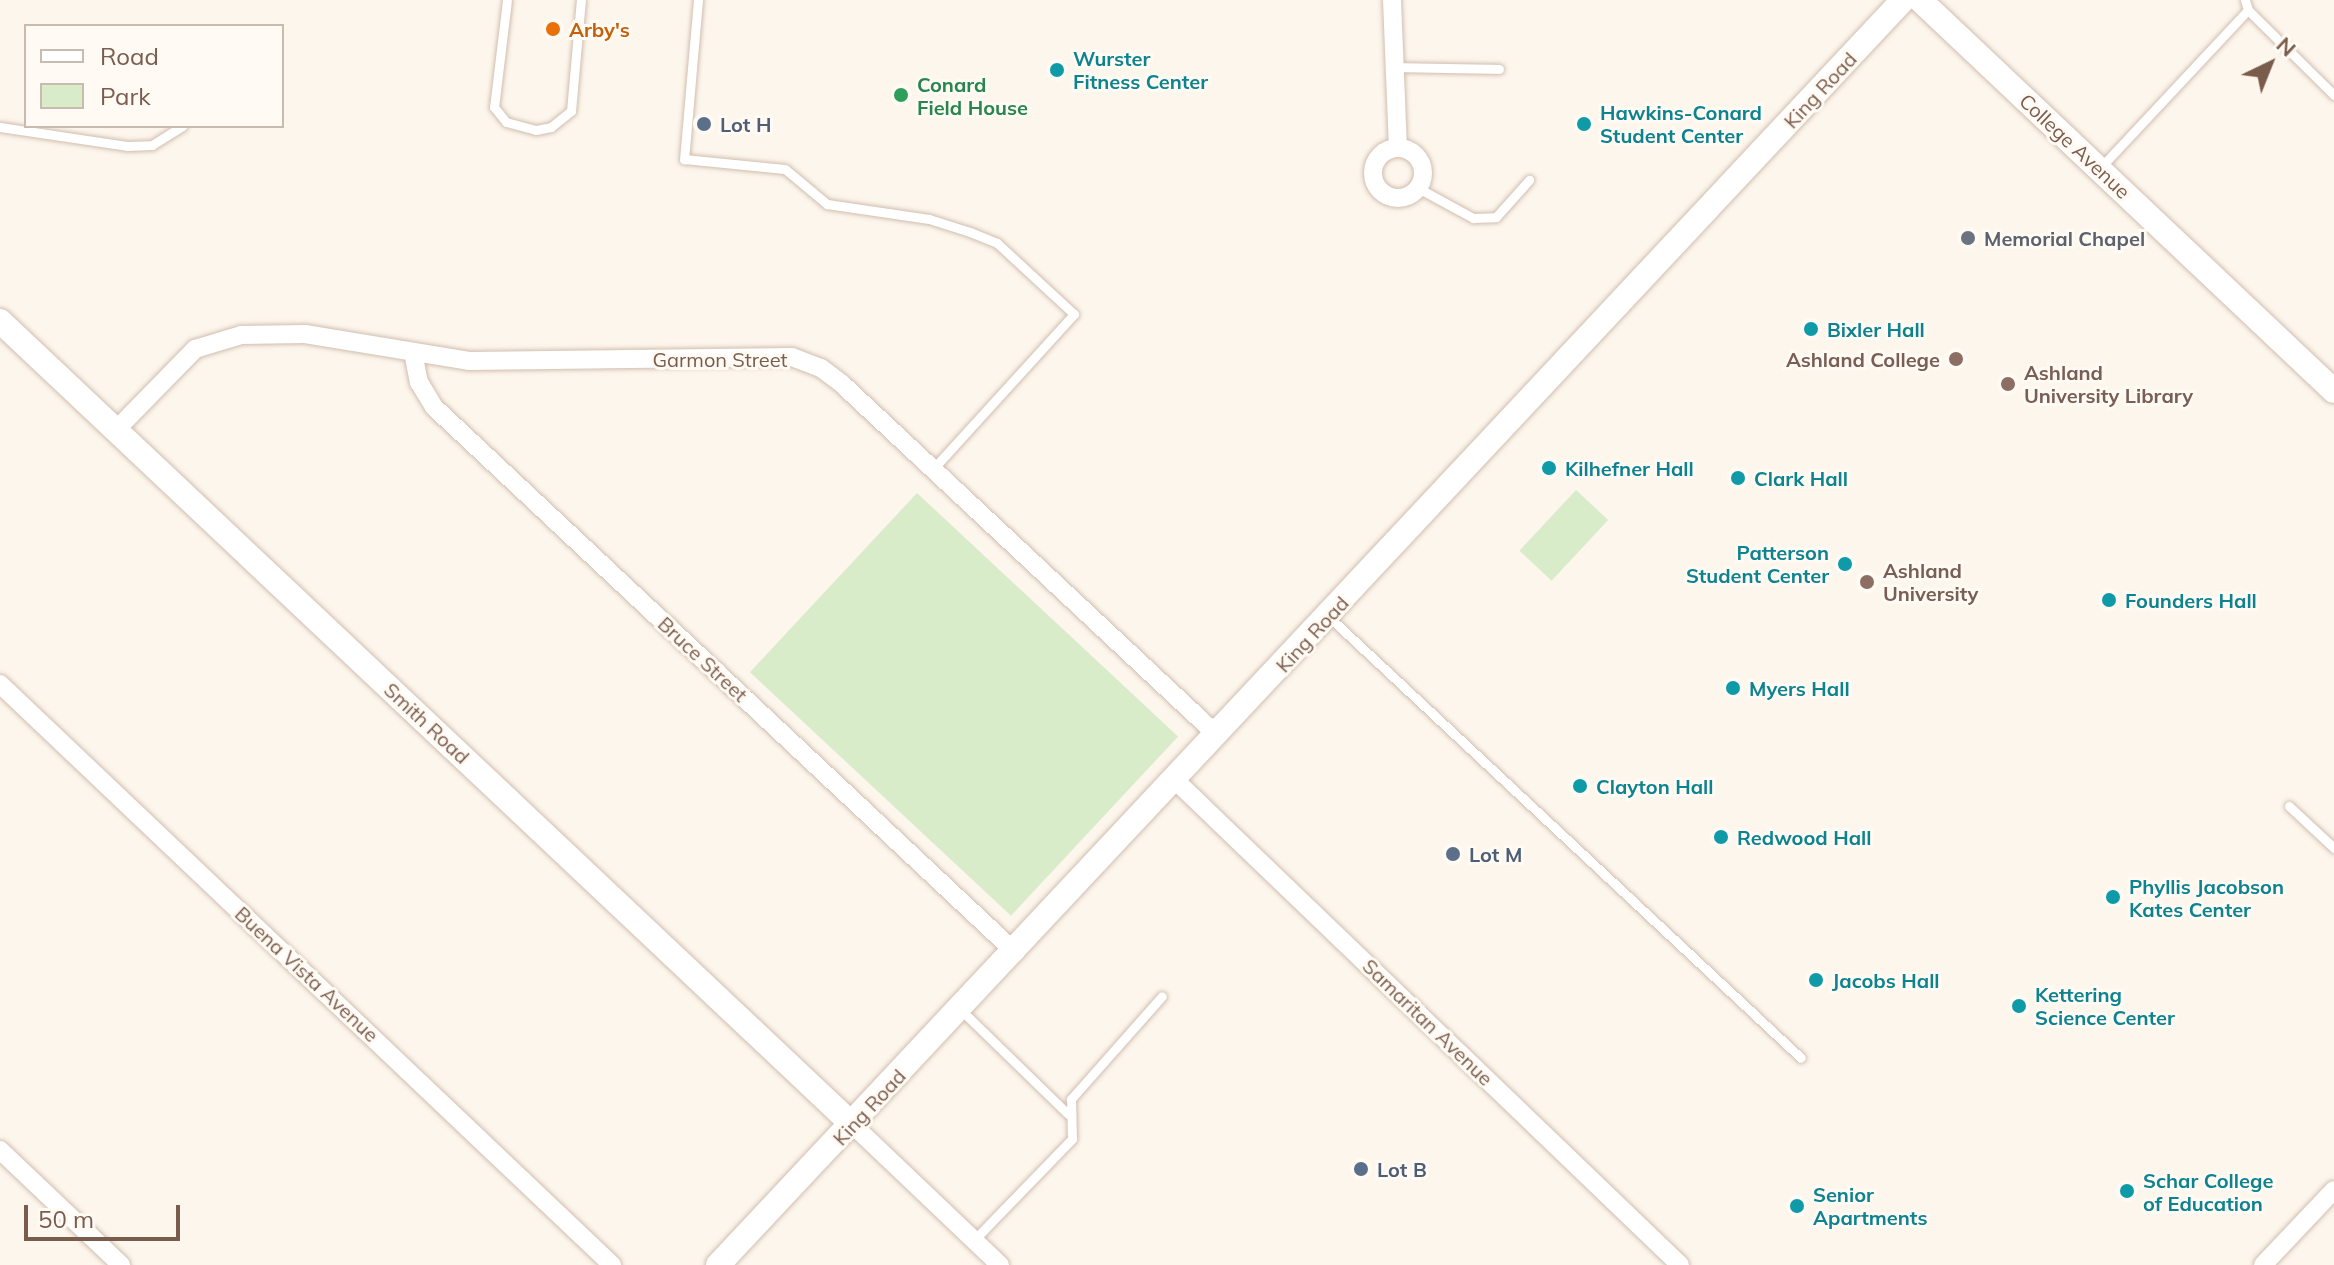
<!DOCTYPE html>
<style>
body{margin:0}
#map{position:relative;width:2334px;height:1265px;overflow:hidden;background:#fdf6ec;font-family:Mulish,sans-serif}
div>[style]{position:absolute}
.green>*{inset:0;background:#d8ecc9;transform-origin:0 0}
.roads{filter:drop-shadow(0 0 2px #d1beb0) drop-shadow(0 0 2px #d1beb0)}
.lane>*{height:9px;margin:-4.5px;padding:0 4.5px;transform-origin:4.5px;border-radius:4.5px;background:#fff}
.street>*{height:18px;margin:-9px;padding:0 9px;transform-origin:9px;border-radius:9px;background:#fff}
.street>.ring{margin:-9px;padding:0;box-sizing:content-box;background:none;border:18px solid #fff;border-radius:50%}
.secondary>*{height:24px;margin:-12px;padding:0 12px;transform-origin:12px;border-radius:12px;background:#fff}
.dots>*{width:22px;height:22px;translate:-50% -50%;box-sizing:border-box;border:4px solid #fffaf3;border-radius:50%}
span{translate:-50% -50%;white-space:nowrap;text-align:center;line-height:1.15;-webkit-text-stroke:6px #fffaf3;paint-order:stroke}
.food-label{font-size:20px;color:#c56008;font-weight:700}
.left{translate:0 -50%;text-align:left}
.culture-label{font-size:20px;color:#0d838f;font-weight:700}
.right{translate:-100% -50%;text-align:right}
.leisure-label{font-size:20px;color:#27864d;font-weight:700}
.street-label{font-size:20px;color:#7a5c4d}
.service-label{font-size:20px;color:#4e5e75;font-weight:700}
.worship-label{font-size:20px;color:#5b616d;font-weight:700}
.education-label{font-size:20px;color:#785e54;font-weight:700}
.legend{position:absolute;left:24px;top:24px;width:260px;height:104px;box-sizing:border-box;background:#fffaf3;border:2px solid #cabbb1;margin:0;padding:10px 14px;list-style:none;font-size:24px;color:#7a5c4d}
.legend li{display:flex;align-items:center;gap:16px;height:40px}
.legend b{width:40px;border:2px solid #cabbb1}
.north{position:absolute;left:2230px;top:24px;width:80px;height:80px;-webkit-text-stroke:6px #fffaf3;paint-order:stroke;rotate:43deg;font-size:22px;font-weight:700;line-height:32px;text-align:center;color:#7a5c4d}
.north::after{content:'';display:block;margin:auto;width:28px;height:36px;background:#7a5c4d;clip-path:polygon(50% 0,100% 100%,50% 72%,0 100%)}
.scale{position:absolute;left:24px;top:1205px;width:156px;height:36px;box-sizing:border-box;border:4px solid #7a5c4d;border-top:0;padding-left:10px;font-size:24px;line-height:28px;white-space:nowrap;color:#7a5c4d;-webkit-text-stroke:6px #fffaf3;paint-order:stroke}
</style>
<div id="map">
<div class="green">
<i style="left:1576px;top:490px;width:44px;height:83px;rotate:43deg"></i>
<i style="left:917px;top:493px;width:357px;height:245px;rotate:43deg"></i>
</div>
<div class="roads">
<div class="lane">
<i style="left:507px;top:0;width:108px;rotate:96.9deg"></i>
<i style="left:494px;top:107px;width:19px;rotate:51deg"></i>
<i style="left:506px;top:122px;width:31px;rotate:15deg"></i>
<i style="left:536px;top:130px;width:15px;rotate:-11deg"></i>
<i style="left:551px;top:127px;width:26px;rotate:-39deg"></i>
<i style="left:571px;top:111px;width:111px;rotate:-84.9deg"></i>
<i style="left:698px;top:0;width:160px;rotate:95deg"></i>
<i style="left:684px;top:159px;width:101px;rotate:5.7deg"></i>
<i style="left:785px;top:169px;width:55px;rotate:39.8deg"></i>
<i style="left:827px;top:204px;width:103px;rotate:8.4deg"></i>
<i style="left:929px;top:219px;width:43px;rotate:17.6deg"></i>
<i style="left:970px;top:232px;width:29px;rotate:22deg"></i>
<i style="left:997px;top:243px;width:105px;rotate:42.7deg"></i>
<i style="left:1074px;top:314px;width:207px;rotate:132.3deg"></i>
<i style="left:2245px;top:0;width:10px;rotate:73deg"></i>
<i style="left:2248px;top:10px;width:121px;rotate:44.7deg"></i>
<i style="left:1395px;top:67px;width:104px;rotate:1.1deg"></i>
<i style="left:0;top:127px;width:128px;rotate:8.5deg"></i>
<i style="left:127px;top:146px;width:25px;rotate:-2deg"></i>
<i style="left:152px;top:145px;width:36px;rotate:-32deg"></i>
<i style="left:2101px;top:167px;width:215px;rotate:-46.9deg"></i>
<i style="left:1418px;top:188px;width:63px;rotate:28.6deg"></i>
<i style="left:1473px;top:218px;width:23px;rotate:-2deg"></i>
<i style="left:1496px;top:217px;width:50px;rotate:-48.3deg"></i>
<i style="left:1328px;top:616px;width:647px;rotate:43.06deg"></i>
<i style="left:2289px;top:806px;width:62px;rotate:43deg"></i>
<i style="left:961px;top:1010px;width:149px;rotate:44.2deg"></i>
<i style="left:974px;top:1240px;width:141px;rotate:-45.9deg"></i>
<i style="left:1072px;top:1139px;width:40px;rotate:-91.4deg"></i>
<i style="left:1071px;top:1099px;width:137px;rotate:-48.5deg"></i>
</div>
<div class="street">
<i style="left:1392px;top:0;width:148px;rotate:87.7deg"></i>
<i class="ring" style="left:1373px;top:148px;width:32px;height:32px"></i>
<i style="left:413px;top:352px;width:31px;rotate:79deg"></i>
<i style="left:419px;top:382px;width:29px;rotate:59deg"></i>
<i style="left:434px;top:407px;width:797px;rotate:43.17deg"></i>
<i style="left:117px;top:429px;width:112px;rotate:-45.7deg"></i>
<i style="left:195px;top:349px;width:48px;rotate:-16.9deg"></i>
<i style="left:241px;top:335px;width:64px;rotate:-0.9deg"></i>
<i style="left:305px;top:334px;width:166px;rotate:9.3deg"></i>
<i style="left:469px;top:361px;width:323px;rotate:-0.7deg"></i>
<i style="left:792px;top:357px;width:31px;rotate:21deg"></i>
<i style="left:821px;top:368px;width:26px;rotate:37deg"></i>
<i style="left:842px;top:384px;width:514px;rotate:43.11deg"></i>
<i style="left:0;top:684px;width:844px;rotate:43.51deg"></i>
<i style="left:1175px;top:780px;width:700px;rotate:43.84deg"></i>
<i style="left:853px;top:1125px;width:203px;rotate:43.6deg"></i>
<i style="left:0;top:1150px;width:167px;rotate:43.5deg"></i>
<i style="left:2263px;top:1265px;width:103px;rotate:-46.6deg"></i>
</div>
<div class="secondary">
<i style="left:1920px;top:0;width:569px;rotate:43.36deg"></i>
<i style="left:0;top:321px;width:1172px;rotate:43.31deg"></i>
<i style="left:718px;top:1265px;width:1733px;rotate:-46.87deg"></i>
</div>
</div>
<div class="dots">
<i style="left:553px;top:29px;background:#e8710a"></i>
<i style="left:1057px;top:70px;background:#0f9aa8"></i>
<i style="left:901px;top:95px;background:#2e9e5b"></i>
<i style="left:704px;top:124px;background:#5c6f8a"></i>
<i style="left:1584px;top:124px;background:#0f9aa8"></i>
<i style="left:1968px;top:238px;background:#6b7280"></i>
<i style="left:1811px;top:329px;background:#0f9aa8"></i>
<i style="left:1956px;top:359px;background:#8d6e63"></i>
<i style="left:2008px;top:384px;background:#8d6e63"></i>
<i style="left:1549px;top:468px;background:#0f9aa8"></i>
<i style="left:1738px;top:478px;background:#0f9aa8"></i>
<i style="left:1845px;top:564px;background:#0f9aa8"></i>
<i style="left:1867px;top:582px;background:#8d6e63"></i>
<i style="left:2109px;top:600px;background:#0f9aa8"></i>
<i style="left:1733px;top:688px;background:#0f9aa8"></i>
<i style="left:1580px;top:786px;background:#0f9aa8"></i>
<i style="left:1721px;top:837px;background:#0f9aa8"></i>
<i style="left:1453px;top:854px;background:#5c6f8a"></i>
<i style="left:2113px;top:897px;background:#0f9aa8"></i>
<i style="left:1816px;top:980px;background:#0f9aa8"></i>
<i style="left:2019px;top:1006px;background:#0f9aa8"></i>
<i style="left:1361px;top:1169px;background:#5c6f8a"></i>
<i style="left:2127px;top:1191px;background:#0f9aa8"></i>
<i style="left:1797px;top:1206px;background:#0f9aa8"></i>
</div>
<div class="food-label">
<span class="left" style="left:569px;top:29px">Arby's</span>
</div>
<div class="culture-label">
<span class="left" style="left:1073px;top:70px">Wurster<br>Fitness Center</span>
<span class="left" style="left:1600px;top:124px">Hawkins-Conard<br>Student Center</span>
<span class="left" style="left:1827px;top:329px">Bixler Hall</span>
<span class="left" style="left:1565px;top:468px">Kilhefner Hall</span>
<span class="left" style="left:1754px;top:478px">Clark Hall</span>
<span class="right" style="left:1829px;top:564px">Patterson<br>Student Center</span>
<span class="left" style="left:2125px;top:600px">Founders Hall</span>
<span class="left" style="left:1749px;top:688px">Myers Hall</span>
<span class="left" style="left:1596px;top:786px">Clayton Hall</span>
<span class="left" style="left:1737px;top:837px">Redwood Hall</span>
<span class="left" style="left:2129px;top:898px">Phyllis Jacobson<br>Kates Center</span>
<span class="left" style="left:1832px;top:980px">Jacobs Hall</span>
<span class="left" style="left:2035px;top:1006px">Kettering<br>Science Center</span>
<span class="left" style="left:2143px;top:1192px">Schar College<br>of Education</span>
<span class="left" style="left:1813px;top:1206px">Senior<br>Apartments</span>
</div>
<div class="leisure-label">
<span class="left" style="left:917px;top:96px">Conard<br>Field House</span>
</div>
<div class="street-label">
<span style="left:1820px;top:90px;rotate:-47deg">King Road</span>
<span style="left:2075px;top:146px;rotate:43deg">College Avenue</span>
<span style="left:720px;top:359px">Garmon Street</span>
<span style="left:1312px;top:634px;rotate:-47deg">King Road</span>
<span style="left:703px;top:659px;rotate:43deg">Bruce Street</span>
<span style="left:427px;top:723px;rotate:43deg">Smith Road</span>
<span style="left:307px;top:974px;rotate:43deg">Buena Vista Avenue</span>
<span style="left:1428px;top:1022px;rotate:44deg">Samaritan Avenue</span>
<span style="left:869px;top:1107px;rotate:-47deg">King Road</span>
</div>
<div class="service-label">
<span class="left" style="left:720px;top:124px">Lot H</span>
<span class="left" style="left:1469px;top:854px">Lot M</span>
<span class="left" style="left:1377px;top:1169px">Lot B</span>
</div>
<div class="worship-label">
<span class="left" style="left:1984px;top:238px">Memorial Chapel</span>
</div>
<div class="education-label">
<span class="right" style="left:1940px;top:359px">Ashland College</span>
<span class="left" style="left:2024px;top:384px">Ashland<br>University Library</span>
<span class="left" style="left:1883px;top:582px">Ashland<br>University</span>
</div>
<ul class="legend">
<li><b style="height:10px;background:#fff"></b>Road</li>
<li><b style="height:22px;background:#d8ecc9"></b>Park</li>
</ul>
<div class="north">N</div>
<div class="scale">50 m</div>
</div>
